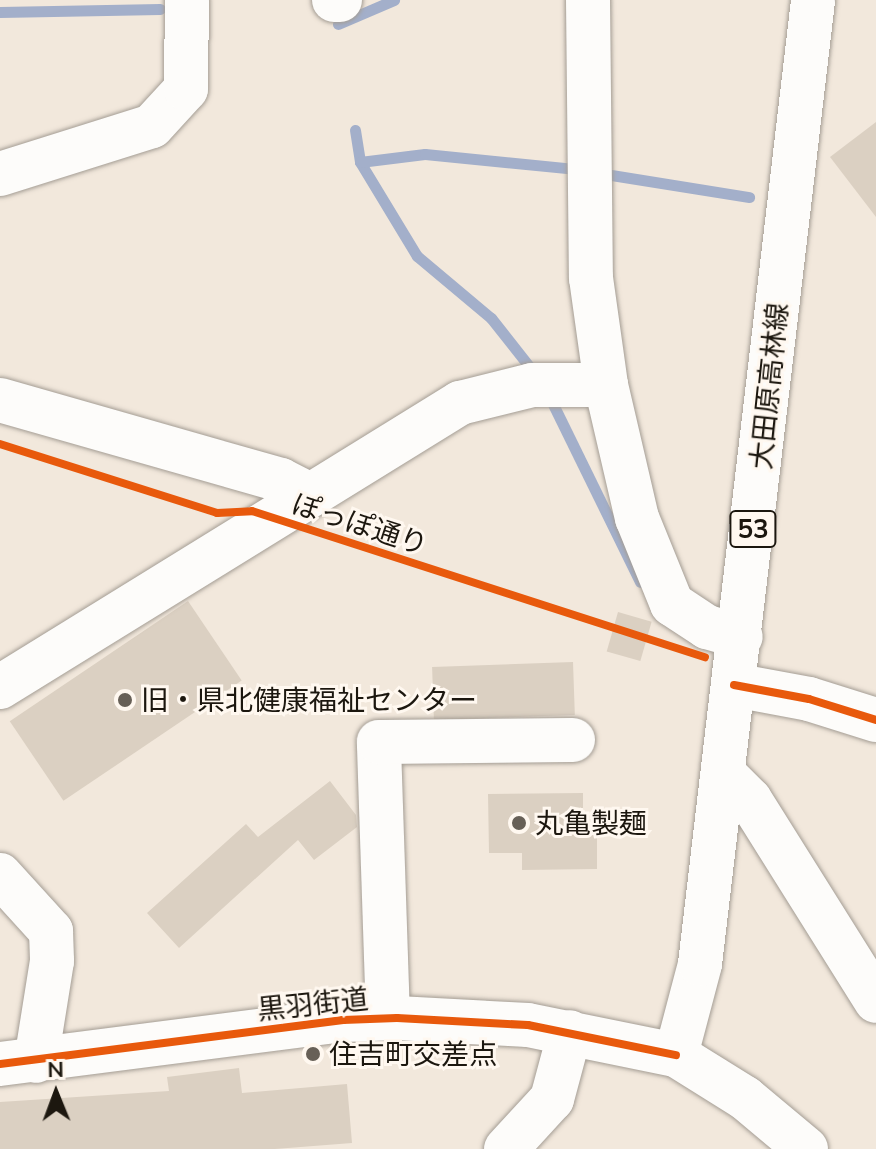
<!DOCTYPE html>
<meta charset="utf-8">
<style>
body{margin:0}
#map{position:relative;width:876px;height:1149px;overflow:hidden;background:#f2e8dc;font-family:Mulish,"Noto Sans JP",sans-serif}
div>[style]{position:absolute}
.stream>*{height:11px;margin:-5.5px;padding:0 5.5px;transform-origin:5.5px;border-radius:5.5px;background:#a3afca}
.building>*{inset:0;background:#dbd0c2;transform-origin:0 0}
.roads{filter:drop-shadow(0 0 2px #a49d94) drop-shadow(0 0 2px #a49d94)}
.minor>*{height:44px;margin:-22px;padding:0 22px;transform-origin:22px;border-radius:22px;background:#fdfcfa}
.major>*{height:44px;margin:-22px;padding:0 22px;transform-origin:22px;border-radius:22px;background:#fdfcfa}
.cycleway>*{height:8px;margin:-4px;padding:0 4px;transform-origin:4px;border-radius:4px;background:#e8590c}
.dots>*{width:22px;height:22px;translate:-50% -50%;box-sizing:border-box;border:4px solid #fff8f0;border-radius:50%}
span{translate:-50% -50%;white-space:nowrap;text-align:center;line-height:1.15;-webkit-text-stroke:6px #fff8f0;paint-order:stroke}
.shield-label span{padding:2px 6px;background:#fff8f0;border:2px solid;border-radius:6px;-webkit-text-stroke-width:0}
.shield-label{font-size:26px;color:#1c170f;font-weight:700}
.street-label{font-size:28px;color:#1c170f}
.poi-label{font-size:28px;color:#1c170f}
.left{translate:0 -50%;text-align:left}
.north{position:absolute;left:16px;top:1053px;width:80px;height:80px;-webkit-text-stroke:6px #fff8f0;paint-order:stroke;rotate:359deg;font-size:22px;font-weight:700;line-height:32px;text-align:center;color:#1c170f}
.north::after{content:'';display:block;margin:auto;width:28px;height:36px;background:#1c170f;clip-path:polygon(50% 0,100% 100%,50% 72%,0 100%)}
</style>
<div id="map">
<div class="stream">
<i style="left:0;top:12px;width:160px;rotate:-1.1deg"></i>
<i style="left:338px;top:24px;width:61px;rotate:-23.2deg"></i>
<i style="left:355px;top:130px;width:32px;rotate:81deg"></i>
<i style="left:360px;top:162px;width:110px;rotate:58.8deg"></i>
<i style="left:417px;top:256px;width:97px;rotate:40deg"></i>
<i style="left:491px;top:318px;width:73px;rotate:51.7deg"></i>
<i style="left:360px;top:162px;width:65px;rotate:-7deg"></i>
<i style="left:425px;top:154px;width:150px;rotate:5.7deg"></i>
<i style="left:605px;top:174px;width:146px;rotate:9.1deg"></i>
<i style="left:549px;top:396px;width:207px;rotate:63.9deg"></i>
</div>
<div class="building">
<i style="clip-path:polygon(876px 122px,876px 217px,830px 157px)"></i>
<i style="left:188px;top:601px;width:96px;height:215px;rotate:56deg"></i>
<i style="left:618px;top:612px;width:35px;height:41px;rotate:16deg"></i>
<i style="left:573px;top:662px;width:53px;height:141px;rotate:88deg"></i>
<i style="clip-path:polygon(330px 781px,356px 815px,357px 827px,314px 860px,298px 840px,179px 948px,147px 913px,246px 824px,258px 837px)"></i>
<i style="clip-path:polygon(583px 793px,583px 822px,597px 821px,597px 869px,522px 870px,522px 853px,489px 853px,488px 794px)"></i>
<i style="clip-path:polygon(239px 1068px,242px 1093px,347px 1084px,352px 1143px,275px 1149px,0 1149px,0 1102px,169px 1091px,167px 1077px)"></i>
</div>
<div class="roads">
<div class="minor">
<i style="left:334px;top:0;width:6px"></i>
<i style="left:588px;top:0;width:278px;rotate:89.4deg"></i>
<i style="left:591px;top:278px;width:108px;rotate:82deg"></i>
<i style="left:606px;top:385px;width:137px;rotate:76.9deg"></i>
<i style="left:637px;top:518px;width:93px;rotate:67.9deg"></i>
<i style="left:672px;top:604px;width:42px;rotate:33.3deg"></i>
<i style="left:707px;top:627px;width:35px;rotate:16deg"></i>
<i style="left:0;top:174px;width:159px;rotate:-17.5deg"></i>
<i style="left:152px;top:126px;width:50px;rotate:-47.4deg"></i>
<i style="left:186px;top:89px;width:89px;rotate:-89.4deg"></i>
<i style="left:0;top:400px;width:292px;rotate:15.9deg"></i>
<i style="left:281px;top:480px;width:33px;rotate:27deg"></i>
<i style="left:734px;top:685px;width:76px;rotate:10.6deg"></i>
<i style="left:809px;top:699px;width:70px;rotate:17.4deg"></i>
<i style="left:0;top:687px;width:541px;rotate:-31.69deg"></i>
<i style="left:460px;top:403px;width:74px;rotate:-14deg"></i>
<i style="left:532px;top:385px;width:74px"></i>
<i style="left:723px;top:773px;width:38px;rotate:45deg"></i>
<i style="left:750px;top:800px;width:237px;rotate:57.9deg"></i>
<i style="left:0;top:875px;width:76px;rotate:47.7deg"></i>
<i style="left:51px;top:931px;width:30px;rotate:88deg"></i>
<i style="left:52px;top:961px;width:101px;rotate:99.1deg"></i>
<i style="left:388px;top:1018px;width:276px;rotate:-91.9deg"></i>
<i style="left:379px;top:742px;width:194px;rotate:-0.6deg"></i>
<i style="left:0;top:1064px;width:346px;rotate:-7.3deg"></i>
<i style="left:343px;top:1020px;width:54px;rotate:-2.1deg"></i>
<i style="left:397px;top:1018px;width:131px;rotate:3.1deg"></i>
<i style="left:528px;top:1025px;width:151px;rotate:11.5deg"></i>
<i style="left:506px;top:1149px;width:68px;rotate:-47.4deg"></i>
<i style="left:552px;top:1099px;width:69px;rotate:-75deg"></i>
</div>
<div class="major">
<i style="left:806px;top:1149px;width:80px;rotate:-140.1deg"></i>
<i style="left:745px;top:1098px;width:81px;rotate:-148.1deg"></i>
<i style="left:676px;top:1055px;width:94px;rotate:-75.2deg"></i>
<i style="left:700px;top:964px;width:971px;rotate:-83.31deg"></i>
</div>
</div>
<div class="cycleway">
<i style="left:0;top:444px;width:228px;rotate:17.6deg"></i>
<i style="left:217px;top:513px;width:35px;rotate:-3deg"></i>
<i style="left:252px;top:511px;width:476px;rotate:17.9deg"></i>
<i style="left:734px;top:685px;width:76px;rotate:10.6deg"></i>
<i style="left:809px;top:699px;width:70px;rotate:17.4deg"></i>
<i style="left:0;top:1064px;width:346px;rotate:-7.3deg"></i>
<i style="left:343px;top:1020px;width:54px;rotate:-2.1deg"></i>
<i style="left:397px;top:1018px;width:131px;rotate:3.1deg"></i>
<i style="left:528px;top:1025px;width:151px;rotate:11.5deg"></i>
</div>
<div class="dots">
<i style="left:125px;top:700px;background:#676057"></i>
<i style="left:519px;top:823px;background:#676057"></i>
<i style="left:313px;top:1054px;background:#676057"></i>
</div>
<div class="shield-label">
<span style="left:753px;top:529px">53</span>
</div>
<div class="street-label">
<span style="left:769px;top:386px;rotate:-84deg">大田原高林線</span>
<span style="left:360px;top:524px;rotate:18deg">ぽっぽ通り</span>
<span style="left:313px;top:1004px;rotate:-6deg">黒羽街道</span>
</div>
<div class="poi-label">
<span class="left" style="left:141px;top:700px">旧・県北健康福祉センター</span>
<span class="left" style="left:535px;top:823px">丸亀製麺</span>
<span class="left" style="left:329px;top:1054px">住吉町交差点</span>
</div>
<div class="north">N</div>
</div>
